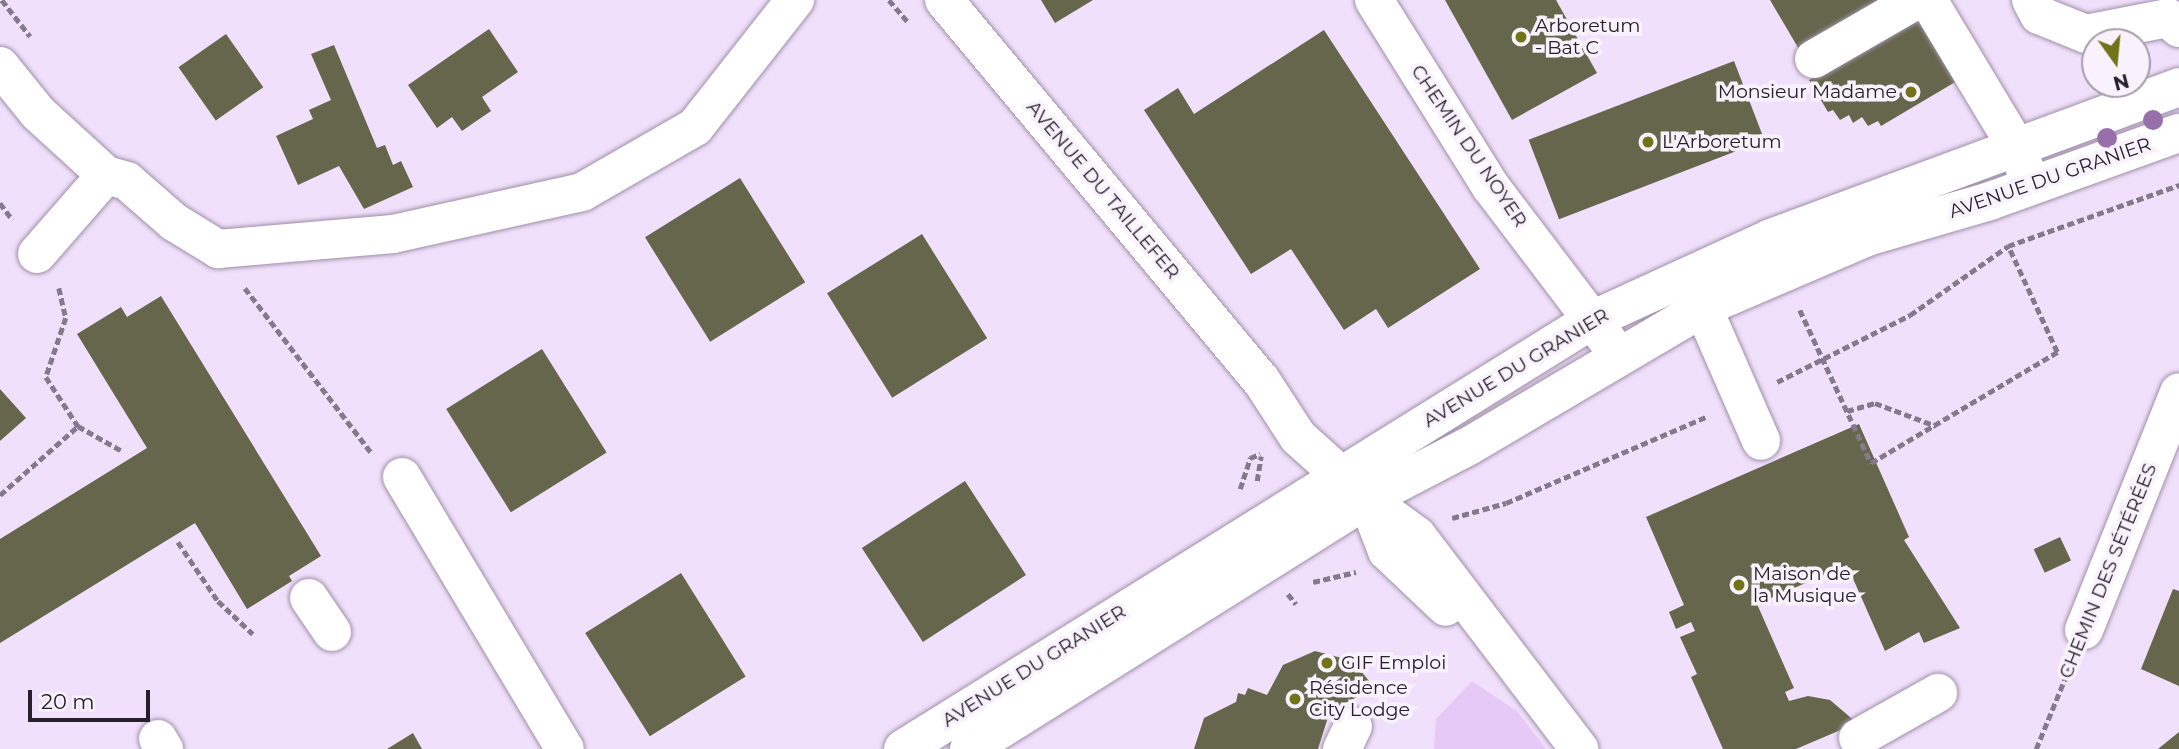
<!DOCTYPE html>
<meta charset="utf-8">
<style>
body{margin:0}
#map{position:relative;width:2179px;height:749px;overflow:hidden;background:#f1e0fb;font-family:Montserrat,sans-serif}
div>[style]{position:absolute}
.green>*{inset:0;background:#e6c9f6}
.building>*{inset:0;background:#65664b;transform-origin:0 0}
.path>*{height:4.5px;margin-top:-2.25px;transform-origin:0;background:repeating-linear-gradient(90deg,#857a8c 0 7px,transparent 0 10.5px)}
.roads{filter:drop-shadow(0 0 2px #9f8fa8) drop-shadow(0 0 2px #9f8fa8)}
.minor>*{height:38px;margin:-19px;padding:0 19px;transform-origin:19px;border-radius:19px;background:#fff}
.major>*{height:38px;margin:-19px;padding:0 19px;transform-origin:19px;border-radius:19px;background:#fff}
.trees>*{width:20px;height:20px;margin:-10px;border-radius:50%;background:#986eab}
.dots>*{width:19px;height:19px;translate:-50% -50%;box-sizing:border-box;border:4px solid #f9f2fd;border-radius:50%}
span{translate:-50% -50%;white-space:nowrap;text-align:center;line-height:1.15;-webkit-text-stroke:7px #f9f2fd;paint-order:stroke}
.poi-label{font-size:19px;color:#26202a}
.left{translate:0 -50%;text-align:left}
.right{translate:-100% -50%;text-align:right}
.street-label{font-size:19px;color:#26202a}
.north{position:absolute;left:2081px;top:28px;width:70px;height:70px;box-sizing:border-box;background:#f9f2fd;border:2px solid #a59ea9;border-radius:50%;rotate:165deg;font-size:19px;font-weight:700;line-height:28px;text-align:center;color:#26202a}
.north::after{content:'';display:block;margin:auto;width:24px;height:32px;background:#727216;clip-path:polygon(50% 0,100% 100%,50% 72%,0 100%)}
.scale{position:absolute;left:28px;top:690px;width:122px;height:32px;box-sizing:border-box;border:4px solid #26202a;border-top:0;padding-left:9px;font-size:21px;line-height:24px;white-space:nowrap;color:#26202a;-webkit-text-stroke:5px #f9f2fd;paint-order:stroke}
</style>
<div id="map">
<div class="green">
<i style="clip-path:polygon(1472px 681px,1517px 711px,1546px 749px,1434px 749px,1436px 719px)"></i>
</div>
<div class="building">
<i style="clip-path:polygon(1041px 0,1093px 0,1055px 23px)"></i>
<i style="clip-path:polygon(1445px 0,1556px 0,1597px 73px,1512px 120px)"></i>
<i style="clip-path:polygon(1770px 0,1886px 0,1800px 51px)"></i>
<i style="clip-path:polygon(1922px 11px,1962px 78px,1881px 126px,1878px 121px,1868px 126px,1862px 117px,1853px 123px,1849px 115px,1840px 120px,1833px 110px,1828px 112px,1809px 80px)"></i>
<i style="clip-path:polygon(489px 29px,518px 72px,482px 97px,491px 111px,472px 124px,462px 131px,452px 117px,437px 128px,408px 85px)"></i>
<i style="clip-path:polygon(1324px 30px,1480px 269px,1388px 328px,1376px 309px,1344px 330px,1291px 249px,1251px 274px,1144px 110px,1178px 88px,1194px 114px)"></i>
<i style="left:226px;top:34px;width:65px;height:58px;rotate:55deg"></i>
<i style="clip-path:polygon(334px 45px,377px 148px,385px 145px,393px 165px,401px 161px,413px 187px,364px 209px,339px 166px,298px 185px,276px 136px,313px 119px,309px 110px,331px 100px,311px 54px)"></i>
<i style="left:1734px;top:61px;width:85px;height:220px;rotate:69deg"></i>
<i style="left:740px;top:178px;width:123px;height:112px;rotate:58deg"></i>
<i style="left:922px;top:234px;width:123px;height:112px;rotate:58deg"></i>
<i style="clip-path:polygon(161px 296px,321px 556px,289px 576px,292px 581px,247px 609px,195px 523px,0 643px,0 539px,147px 448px,77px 334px,121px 307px,127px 317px)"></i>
<i style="left:542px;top:349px;width:122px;height:113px;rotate:58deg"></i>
<i style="clip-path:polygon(0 389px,26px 418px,0 441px)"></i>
<i style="clip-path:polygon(1859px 424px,1909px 537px,1904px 540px,1960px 628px,1924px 643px,1919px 632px,1885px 651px,1847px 565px,1757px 604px,1794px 688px,1785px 692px,1789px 701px,1808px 696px,1830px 700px,1857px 723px,1796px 749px,1723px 749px,1691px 677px,1697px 674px,1680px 637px,1695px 631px,1691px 622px,1676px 629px,1669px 612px,1684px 605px,1646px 517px)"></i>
<i style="left:965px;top:481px;width:112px;height:123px;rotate:57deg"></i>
<i style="left:2060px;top:537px;width:26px;height:29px;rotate:65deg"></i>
<i style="left:681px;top:573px;width:122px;height:113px;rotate:58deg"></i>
<i style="clip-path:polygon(2173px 589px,2179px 591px,2179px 686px,2141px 669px)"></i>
<i style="clip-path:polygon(1315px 651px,1353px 661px,1369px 681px,1358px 688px,1361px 695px,1330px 711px,1318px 749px,1194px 749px,1204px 718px,1236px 702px,1238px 693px,1245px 695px,1248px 688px,1267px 695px,1283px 665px)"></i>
<i style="clip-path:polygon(2179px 732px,2179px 749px,2158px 749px)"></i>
<i style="clip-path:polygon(413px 733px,422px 749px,387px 749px)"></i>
</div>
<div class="path">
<i style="left:2px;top:0;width:46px;rotate:52.1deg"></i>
<i style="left:889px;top:0;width:30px;rotate:49deg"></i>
<i style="left:0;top:203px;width:21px;rotate:53deg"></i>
<i style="left:59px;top:288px;width:31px;rotate:77deg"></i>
<i style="left:66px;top:318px;width:62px;rotate:108.7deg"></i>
<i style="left:46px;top:377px;width:59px;rotate:56.9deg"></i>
<i style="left:78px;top:426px;width:51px;rotate:29.6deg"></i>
<i style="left:245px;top:288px;width:207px;rotate:52.5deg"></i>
<i style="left:1800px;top:310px;width:169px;rotate:65.1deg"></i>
<i style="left:1871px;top:463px;width:217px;rotate:-30.8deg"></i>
<i style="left:2057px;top:352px;width:117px;rotate:-114.8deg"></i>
<i style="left:1777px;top:382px;width:149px;rotate:-26.7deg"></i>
<i style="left:1910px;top:315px;width:120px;rotate:-35.1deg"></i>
<i style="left:2008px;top:246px;width:182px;rotate:-19.6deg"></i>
<i style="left:1847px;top:411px;width:29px;rotate:-16deg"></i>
<i style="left:1875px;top:403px;width:65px;rotate:20.7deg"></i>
<i style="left:1257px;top:481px;width:25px;rotate:-81deg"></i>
<i style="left:1240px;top:489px;width:33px;rotate:-72deg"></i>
<i style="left:1250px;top:458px;width:11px;rotate:-22deg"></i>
<i style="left:0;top:495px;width:104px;rotate:-41.5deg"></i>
<i style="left:1452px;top:518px;width:56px;rotate:-15.5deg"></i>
<i style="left:1506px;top:503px;width:218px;rotate:-23.3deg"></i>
<i style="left:178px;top:542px;width:71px;rotate:55.9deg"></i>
<i style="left:218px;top:601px;width:48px;rotate:43.3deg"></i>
<i style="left:1313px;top:582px;width:44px;rotate:-13.1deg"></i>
<i style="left:1288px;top:594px;width:13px;rotate:51deg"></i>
<i style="left:2036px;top:749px;width:90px;rotate:-67.7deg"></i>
</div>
<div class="roads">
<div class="minor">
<i style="left:1374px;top:0;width:221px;rotate:58deg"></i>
<i style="left:1491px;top:187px;width:192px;rotate:52.8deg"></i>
<i style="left:1928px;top:0;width:173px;rotate:59deg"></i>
<i style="left:2017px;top:148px;width:25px;rotate:69deg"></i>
<i style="left:2031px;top:0;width:17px;rotate:62deg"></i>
<i style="left:2039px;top:15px;width:51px;rotate:22deg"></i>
<i style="left:2086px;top:34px;width:84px;rotate:-11deg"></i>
<i style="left:2168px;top:18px;width:15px;rotate:42deg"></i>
<i style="left:1814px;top:59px;width:118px;rotate:-30deg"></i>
<i style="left:0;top:66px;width:60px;rotate:51deg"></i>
<i style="left:38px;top:113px;width:92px;rotate:42.4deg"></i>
<i style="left:106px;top:175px;width:22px;rotate:16deg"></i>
<i style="left:127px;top:181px;width:62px;rotate:41.1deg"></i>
<i style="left:174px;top:222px;width:52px;rotate:31.5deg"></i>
<i style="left:218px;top:249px;width:176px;rotate:-4.9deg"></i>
<i style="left:393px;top:234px;width:194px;rotate:-12.5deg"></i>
<i style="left:582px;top:192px;width:130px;rotate:-29.9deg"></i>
<i style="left:695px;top:127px;width:162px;rotate:-51.8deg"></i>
<i style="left:37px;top:254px;width:105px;rotate:-48.9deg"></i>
<i style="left:1693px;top:285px;width:170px;rotate:66.4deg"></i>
<i style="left:402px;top:477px;width:317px;rotate:59.1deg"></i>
<i style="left:309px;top:598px;width:41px;rotate:55.9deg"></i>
<i style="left:2084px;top:630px;width:256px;rotate:-68.2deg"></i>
<i style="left:1858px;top:738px;width:92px;rotate:-29.4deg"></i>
<i style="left:158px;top:739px;width:12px;rotate:59deg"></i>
<i style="left:903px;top:749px;width:812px;rotate:-31.91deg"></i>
<i style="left:1592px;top:320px;width:197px;rotate:-24.6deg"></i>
<i style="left:1771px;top:238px;width:435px;rotate:-20.3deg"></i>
<i style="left:969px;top:749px;width:470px;rotate:-32.1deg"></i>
<i style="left:1367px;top:499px;width:115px;rotate:-27.5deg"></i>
<i style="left:1469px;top:446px;width:273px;rotate:-30.6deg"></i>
<i style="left:1704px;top:307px;width:177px;rotate:-23.2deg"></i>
<i style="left:1867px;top:237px;width:128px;rotate:-16.3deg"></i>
<i style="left:1990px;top:201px;width:201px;rotate:-19.8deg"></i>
<i style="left:1342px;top:749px;width:25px;rotate:-64deg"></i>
</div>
<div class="major">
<i style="left:944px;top:0;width:495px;rotate:50.2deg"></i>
<i style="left:1261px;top:380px;width:68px;rotate:57deg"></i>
<i style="left:1298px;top:437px;width:93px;rotate:41.9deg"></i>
<i style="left:1367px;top:499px;width:62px;rotate:36.5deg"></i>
<i style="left:1417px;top:536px;width:268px;rotate:52.7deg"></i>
<i style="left:1367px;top:499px;width:56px;rotate:69deg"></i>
<i style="left:1387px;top:551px;width:81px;rotate:43.5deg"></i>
</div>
</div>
<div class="trees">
<i style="left:2153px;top:120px"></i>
<i style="left:2107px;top:138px"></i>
</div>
<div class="dots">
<i style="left:1521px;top:37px;background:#727216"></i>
<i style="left:1911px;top:92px;background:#727216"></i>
<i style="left:1648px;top:142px;background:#727216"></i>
<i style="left:1739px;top:585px;background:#727216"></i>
<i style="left:1327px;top:663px;background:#727216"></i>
<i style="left:1295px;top:699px;background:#727216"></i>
</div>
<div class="poi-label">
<span class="left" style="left:1535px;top:37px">Arboretum<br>- Bat C</span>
<span class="right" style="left:1897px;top:92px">Monsieur Madame</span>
<span class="left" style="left:1662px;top:142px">L'Arboretum</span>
<span class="left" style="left:1753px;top:585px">Maison de<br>la Musique</span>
<span class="left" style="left:1341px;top:663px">GIF Emploi</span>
<span class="left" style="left:1309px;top:699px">Résidence<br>City Lodge</span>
</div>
<div class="street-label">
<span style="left:1469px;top:146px;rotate:56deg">CHEMIN DU NOYER</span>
<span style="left:2050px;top:178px;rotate:-19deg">AVENUE DU GRANIER</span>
<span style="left:1103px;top:190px;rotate:50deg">AVENUE DU TAILLEFER</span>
<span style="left:1516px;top:368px;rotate:-31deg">AVENUE DU GRANIER</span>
<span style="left:2108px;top:571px;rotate:-68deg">CHEMIN DES SÉTÉRÉES</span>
<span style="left:1034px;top:666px;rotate:-32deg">AVENUE DU GRANIER</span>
</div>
<div class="north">N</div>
<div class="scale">20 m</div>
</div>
